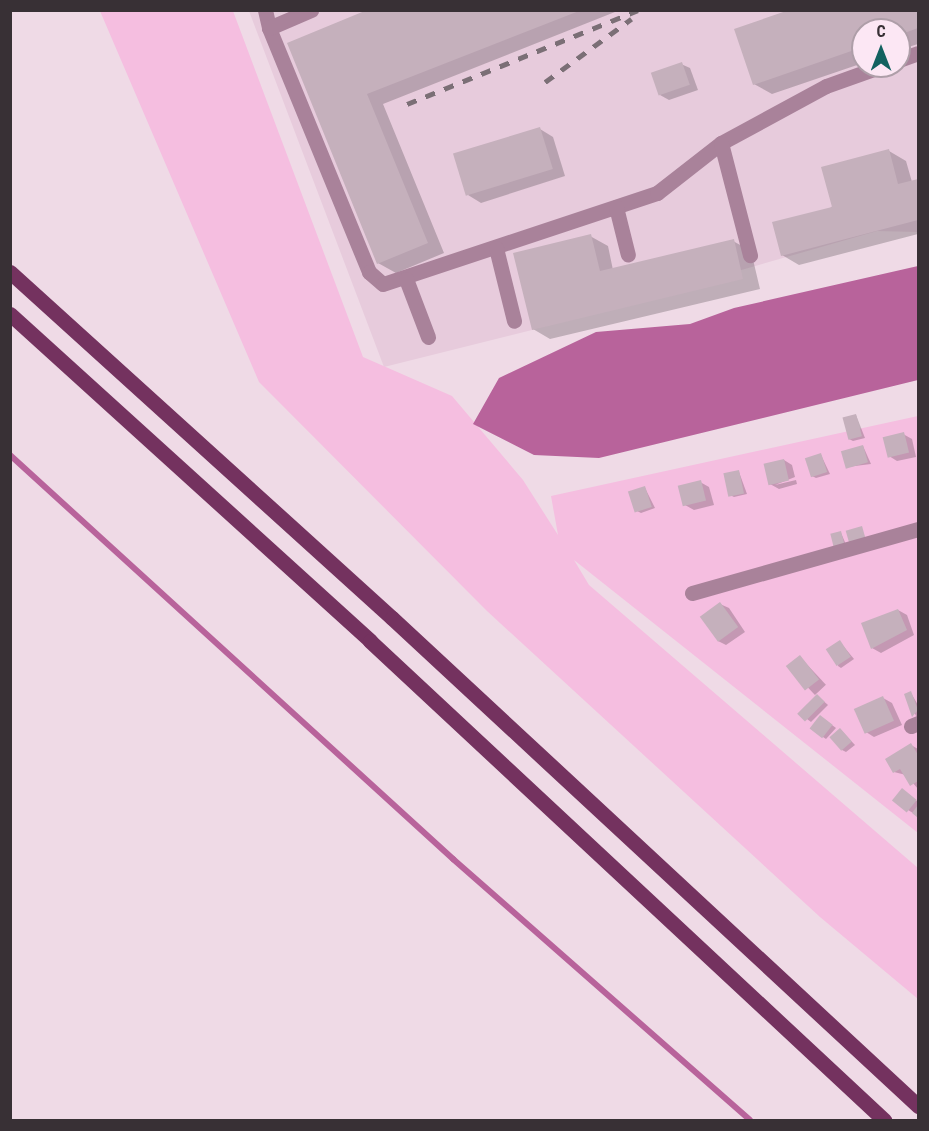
<!DOCTYPE html>
<meta charset="utf-8">
<style>
body{margin:0}
#map{position:relative;width:929px;height:1131px;overflow:hidden;background:#efdae6;font-family:"Roboto Condensed",sans-serif}
div>[style]{position:absolute}
.built>*{inset:0;background:#e7cbdc}
.green>*{inset:0;background:#f5bee0}
.water>*{inset:0;background:#b8639b}
.shadow>*{inset:0;background:#0003;transform-origin:0 0}
.stream>*{height:6px;margin:-3px;padding:0 3px;transform-origin:3px;border-radius:3px;background:#b8639b}
.building>*{inset:0;background:#c5b0bc;transform-origin:0 0}
.minor>*{height:15px;margin:-7.5px;padding:0 7.5px;transform-origin:7.5px;border-radius:7.5px;background:#a9829a}
.major>*{height:15px;margin:-7.5px;padding:0 7.5px;transform-origin:7.5px;border-radius:7.5px;background:#74325f}
.rail>*{height:4.5px;margin-top:-2.25px;transform-origin:0;background:repeating-linear-gradient(90deg,#7b6f76 0 10px,transparent 0 20px)}
span{translate:-50% -50%;white-space:nowrap;text-align:center;line-height:1.15;-webkit-text-stroke:4.5px #fce7f4;paint-order:stroke}
.frame{position:absolute;inset:0;border:12px solid #383035;pointer-events:none}
.north{position:absolute;left:851px;top:18px;width:60px;height:60px;box-sizing:border-box;background:#fce7f4;border:2px solid #ae9ea8;border-radius:50%;rotate:0deg;font-size:16px;font-weight:700;line-height:24px;text-align:center;color:#383035}
.north::after{content:'';display:block;margin:auto;width:21px;height:27px;background:#136260;clip-path:polygon(50% 0,100% 100%,50% 72%,0 100%)}
</style>
<div id="map">
<div class="built">
<i style="clip-path:polygon(evenodd,249px 11px,918px 11px,918px 232px,877px 231px,532px 330px,384px 367px,249px 11px,863px 30px,899px 30px,899px 66px,863px 66px,863px 30px)"></i>
</div>
<div class="green">
<i style="clip-path:polygon(100px 11px,233px 11px,363px 357px,452px 396px,523px 480px,558px 535px,551px 496px,918px 416px,918px 833px,574px 560px,589px 585px,918px 868px,918px 999px,820px 917px,487px 611px,259px 382px)"></i>
</div>
<div class="water">
<i style="clip-path:polygon(918px 266px,918px 380px,599px 458px,534px 455px,473px 424px,499px 378px,596px 332px,690px 324px,734px 308px)"></i>
</div>
<div class="shadow">
<i style="clip-path:polygon(372px 10px,620px 10px,383px 104px,444px 253px,396px 273px,378px 263px,289px 43px)"></i>
<i style="clip-path:polygon(794px 10px,918px 10px,918px 44px,899px 50px,899px 30px,863px 30px,863px 63px,772px 94px,754px 84px)"></i>
<i style="clip-path:polygon(681px 64px,690px 68px,698px 90px,669px 100px,660px 95px)"></i>
<i style="clip-path:polygon(540px 129px,553px 137px,565px 176px,481px 203px,468px 195px)"></i>
<i style="clip-path:polygon(889px 151px,906px 161px,912px 182px,918px 180px,918px 234px,799px 265px,782px 255px)"></i>
<i style="clip-path:polygon(590px 236px,608px 246px,613px 270px,733px 241px,751px 251px,760px 289px,550px 339px,533px 329px)"></i>
<i style="clip-path:polygon(856px 415px,865px 438px,853px 441px,849px 439px)"></i>
<i style="clip-path:polygon(903px 434px,912px 439px,916px 457px,897px 461px,889px 456px)"></i>
<i style="clip-path:polygon(863px 446px,871px 464px,847px 467px)"></i>
<i style="clip-path:polygon(821px 455px,830px 474px,816px 478px,812px 476px)"></i>
<i style="clip-path:polygon(784px 460px,792px 465px,795px 477px,775px 485px,796px 480px,797px 484px,779px 489px,770px 484px)"></i>
<i style="clip-path:polygon(739px 472px,747px 494px,734px 497px,730px 495px)"></i>
<i style="clip-path:polygon(700px 482px,709px 487px,714px 505px,694px 510px,685px 505px)"></i>
<i style="clip-path:polygon(645px 488px,655px 508px,641px 513px,637px 511px)"></i>
<i style="clip-path:polygon(841px 533px,848px 549px,839px 551px)"></i>
<i style="clip-path:polygon(720px 604px,729px 608px,745px 632px,726px 645px,718px 641px)"></i>
<i style="clip-path:polygon(898px 610px,907px 615px,914px 635px,881px 653px,872px 648px)"></i>
<i style="clip-path:polygon(840px 642px,854px 659px,841px 668px,838px 666px)"></i>
<i style="left:800px;top:657px;width:38px;height:15px;rotate:47deg"></i>
<i style="clip-path:polygon(911px 693px,918px 705px,917px 718px,906px 695px)"></i>
<i style="clip-path:polygon(820px 698px,828px 705px,811px 722px,799px 713px)"></i>
<i style="clip-path:polygon(883px 698px,892px 703px,902px 725px,874px 737px,866px 732px)"></i>
<i style="clip-path:polygon(824px 719px,836px 728px,826px 739px,823px 737px)"></i>
<i style="clip-path:polygon(840px 729px,855px 745px,846px 752px,842px 750px)"></i>
<i style="clip-path:polygon(911px 745px,918px 749px,918px 789px,906px 775px,894px 772px)"></i>
<i style="clip-path:polygon(906px 792px,918px 802px,918px 816px,908px 810px)"></i>
</div>
<div class="stream">
<i style="left:10px;top:455px;width:600px;rotate:42.36deg"></i>
<i style="left:453px;top:859px;width:395px;rotate:41.3deg"></i>
</div>
<div class="building">
<i style="clip-path:polygon(367px 10px,579px 11px,367px 94px,428px 243px,377px 264px,287px 43px)"></i>
<i style="clip-path:polygon(789px 10px,918px 10px,918px 28px,899px 35px,899px 30px,863px 30px,863px 47px,753px 85px,734px 29px)"></i>
<i style="left:682px;top:62px;width:24px;height:33px;rotate:71deg"></i>
<i style="left:540px;top:127px;width:44px;height:91px;rotate:73deg"></i>
<i style="clip-path:polygon(889px 149px,898px 184px,918px 179px,918px 220px,781px 256px,772px 222px,832px 207px,821px 167px)"></i>
<i style="clip-path:polygon(591px 234px,600px 271px,734px 239px,743px 279px,532px 330px,513px 253px)"></i>
<i style="left:856px;top:414px;width:23px;height:14px;rotate:75deg"></i>
<i style="left:904px;top:432px;width:21px;height:22px;rotate:76deg"></i>
<i style="left:863px;top:445px;width:18px;height:23px;rotate:74deg"></i>
<i style="left:821px;top:453px;width:20px;height:17px;rotate:72deg"></i>
<i style="left:784px;top:459px;width:22px;height:21px;rotate:77deg"></i>
<i style="left:739px;top:470px;width:24px;height:16px;rotate:78deg"></i>
<i style="left:701px;top:480px;width:21px;height:24px;rotate:76deg"></i>
<i style="left:645px;top:486px;width:22px;height:18px;rotate:72deg"></i>
<i style="left:862px;top:526px;width:15px;height:17px;rotate:74deg"></i>
<i style="left:841px;top:531px;width:16px;height:11px;rotate:76deg"></i>
<i style="left:720px;top:602px;width:31px;height:25px;rotate:54deg"></i>
<i style="clip-path:polygon(898px 609px,907px 630px,871px 649px,861px 623px)"></i>
<i style="left:840px;top:640px;width:20px;height:17px;rotate:57deg"></i>
<i style="left:800px;top:655px;width:31px;height:18px;rotate:52deg"></i>
<i style="clip-path:polygon(911px 691px,918px 710px,912px 717px,904px 694px)"></i>
<i style="left:817px;top:694px;width:11px;height:28px;rotate:45deg"></i>
<i style="left:883px;top:696px;width:27px;height:32px;rotate:66deg"></i>
<i style="left:820px;top:715px;width:16px;height:17px;rotate:38deg"></i>
<i style="left:840px;top:728px;width:18px;height:14px;rotate:49deg"></i>
<i style="clip-path:polygon(911px 743px,918px 755px,918px 781px,910px 786px,900px 769px,893px 773px,885px 759px)"></i>
<i style="left:902px;top:788px;width:19px;height:16px;rotate:39deg"></i>
<i style="clip-path:polygon(918px 805px,918px 818px,912px 813px)"></i>
</div>
<div class="minor">
<i style="left:265px;top:10px;width:18px;rotate:77deg"></i>
<i style="left:269px;top:28px;width:264px;rotate:67.7deg"></i>
<i style="left:369px;top:272px;width:18px;rotate:41deg"></i>
<i style="left:383px;top:284px;width:289px;rotate:-18.4deg"></i>
<i style="left:657px;top:193px;width:81px;rotate:-38deg"></i>
<i style="left:721px;top:143px;width:119px;rotate:-28.5deg"></i>
<i style="left:826px;top:86px;width:59px;rotate:-19.7deg"></i>
<i style="left:269px;top:28px;width:46px;rotate:-23.2deg"></i>
<i style="left:899px;top:60px;width:20px;rotate:-20deg"></i>
<i style="left:721px;top:143px;width:116px;rotate:75.5deg"></i>
<i style="left:616px;top:207px;width:49px;rotate:76deg"></i>
<i style="left:496px;top:248px;width:75px;rotate:76.1deg"></i>
<i style="left:406px;top:279px;width:62px;rotate:69.2deg"></i>
<i style="left:692px;top:593px;width:235px;rotate:-15.8deg"></i>
<i style="left:911px;top:726px;width:8px;rotate:-23deg"></i>
</div>
<div class="major">
<i style="left:10px;top:272px;width:515px;rotate:42.17deg"></i>
<i style="left:392px;top:618px;width:718px;rotate:42.85deg"></i>
<i style="left:10px;top:314px;width:486px;rotate:42.2deg"></i>
<i style="left:370px;top:641px;width:703px;rotate:42.98deg"></i>
</div>
<div class="rail">
<i style="left:545px;top:82px;width:107px;rotate:-36.2deg"></i>
<i style="left:407px;top:104px;width:249px;rotate:-22.1deg"></i>
</div>
<div class="frame"></div>
<div class="north">С</div>
</div>
